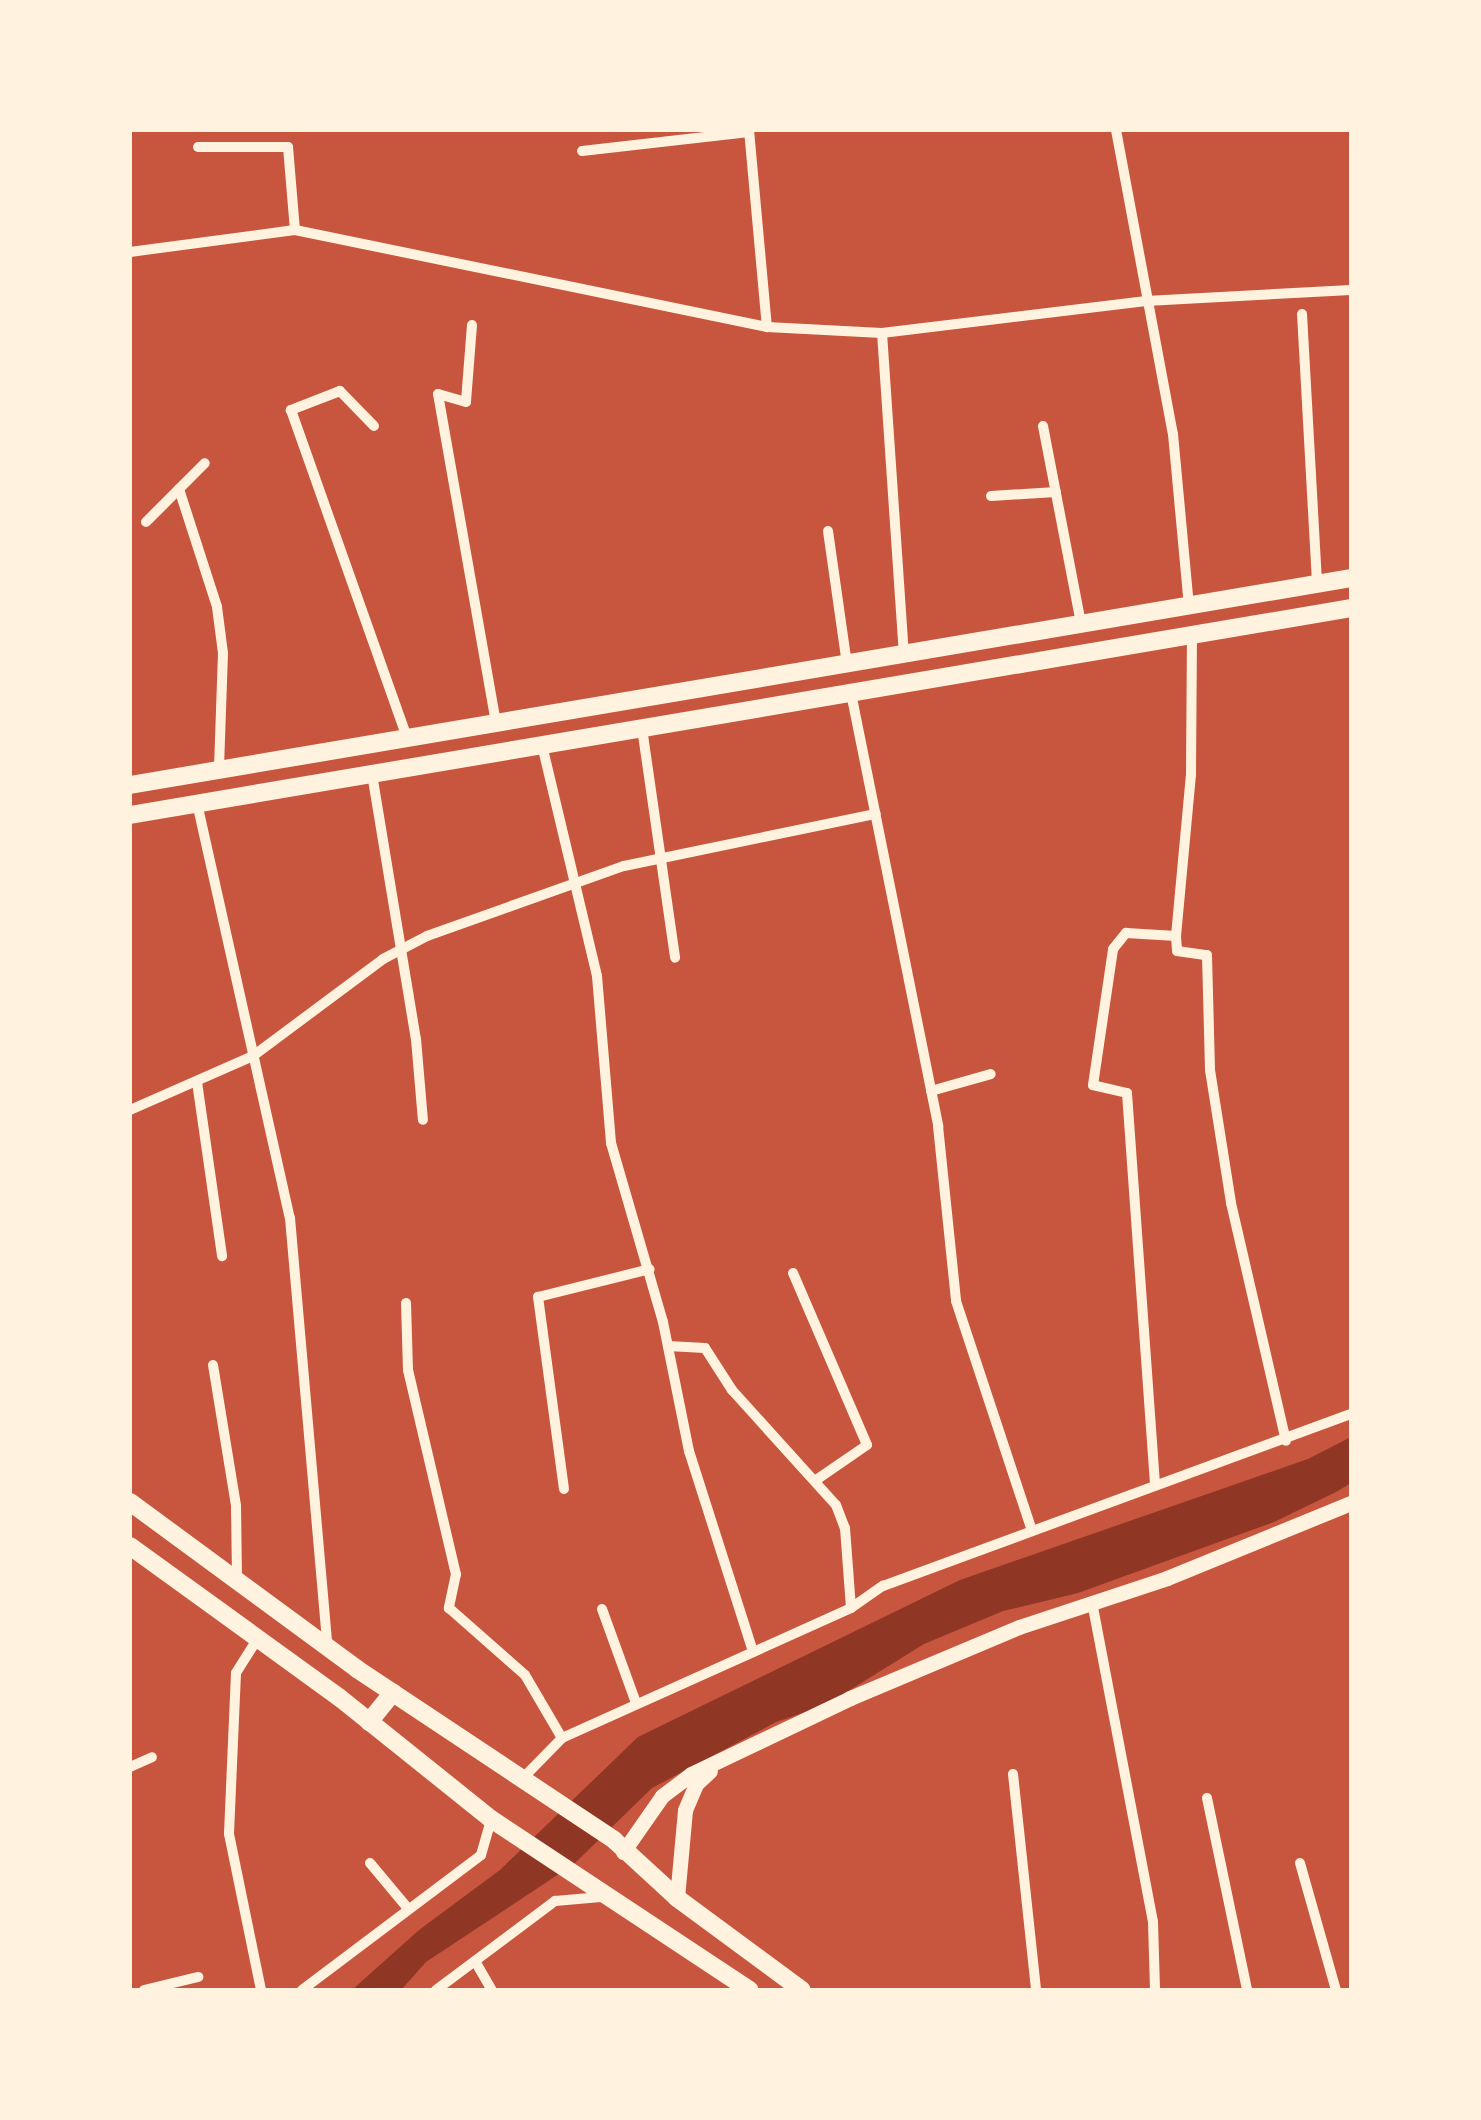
<!DOCTYPE html>
<style>
body{margin:0}
#map{position:relative;width:1481px;height:2120px;overflow:hidden;background:#c8553d;font-family:"Open Sans",sans-serif}
div>[style]{position:absolute}
.water>*{inset:0;background:#8f3625}
.minor>*{height:10px;margin:-5px;padding:0 5px;transform-origin:5px;border-radius:5px;background:#fff3e0}
.secondary>*{height:15px;margin:-7.5px;padding:0 7.5px;transform-origin:7.5px;border-radius:7.5px;background:#fff3e0}
.primary>*{height:18px;margin:-9px;padding:0 9px;transform-origin:9px;border-radius:9px;background:#fff3e0}
span{translate:-50% -50%;white-space:nowrap;text-align:center;line-height:1.15;-webkit-text-stroke:10px #fff3e0;paint-order:stroke}
.frame{position:absolute;inset:0;border:132px solid #fff3e0;pointer-events:none}
</style>
<div id="map">
<div class="water">
<i style="clip-path:polygon(1351px 1437px,1351px 1483px,1336px 1492px,1274px 1522px,1078px 1593px,1003px 1611px,924px 1644px,824px 1706px,776px 1722px,652px 1788px,574px 1864px,426px 1962px,401px 1990px,352px 1990px,419px 1930px,500px 1870px,638px 1737px,960px 1580px,1308px 1459px)"></i>
</div>
<div class="minor">
<i style="left:749px;top:130px;width:198px;rotate:84.8deg"></i>
<i style="left:1116px;top:130px;width:309px;rotate:79.4deg"></i>
<i style="left:1173px;top:434px;width:172px;rotate:84.7deg"></i>
<i style="left:198px;top:147px;width:90px"></i>
<i style="left:288px;top:147px;width:83px;rotate:85.2deg"></i>
<i style="left:582px;top:151px;width:168px;rotate:-6.5deg"></i>
<i style="left:130px;top:252px;width:166px;rotate:-7.6deg"></i>
<i style="left:295px;top:230px;width:482px;rotate:11.6deg"></i>
<i style="left:767px;top:327px;width:115px;rotate:3deg"></i>
<i style="left:882px;top:333px;width:322px;rotate:86.1deg"></i>
<i style="left:1302px;top:314px;width:270px;rotate:86.8deg"></i>
<i style="left:472px;top:325px;width:77px;rotate:94.5deg"></i>
<i style="left:466px;top:402px;width:29px;rotate:-164deg"></i>
<i style="left:438px;top:394px;width:334px;rotate:80deg"></i>
<i style="left:882px;top:333px;width:266px;rotate:-6.9deg"></i>
<i style="left:1146px;top:301px;width:205px;rotate:-3.1deg"></i>
<i style="left:374px;top:426px;width:49px;rotate:-134.2deg"></i>
<i style="left:340px;top:391px;width:53px;rotate:158.8deg"></i>
<i style="left:291px;top:410px;width:348px;rotate:70.5deg"></i>
<i style="left:1043px;top:426px;width:202px;rotate:79.1deg"></i>
<i style="left:179px;top:489px;width:124px;rotate:72.1deg"></i>
<i style="left:217px;top:607px;width:46px;rotate:82.6deg"></i>
<i style="left:223px;top:653px;width:117px;rotate:92deg"></i>
<i style="left:991px;top:496px;width:65px;rotate:-3.5deg"></i>
<i style="left:146px;top:522px;width:83px;rotate:-45deg"></i>
<i style="left:828px;top:531px;width:134px;rotate:81.9deg"></i>
<i style="left:851px;top:693px;width:442px;rotate:78.6deg"></i>
<i style="left:938px;top:1126px;width:176px;rotate:84.1deg"></i>
<i style="left:956px;top:1301px;width:242px;rotate:71.7deg"></i>
<i style="left:642px;top:728px;width:232px;rotate:81.8deg"></i>
<i style="left:542px;top:745px;width:237px;rotate:76.6deg"></i>
<i style="left:597px;top:976px;width:168px;rotate:85.2deg"></i>
<i style="left:611px;top:1143px;width:186px;rotate:73.8deg"></i>
<i style="left:663px;top:1322px;width:132px;rotate:78.6deg"></i>
<i style="left:689px;top:1451px;width:211px;rotate:72.3deg"></i>
<i style="left:372px;top:774px;width:269px;rotate:80.6deg"></i>
<i style="left:416px;top:1039px;width:81px;rotate:85.1deg"></i>
<i style="left:197px;top:803px;width:425px;rotate:77.4deg"></i>
<i style="left:290px;top:1218px;width:427px;rotate:85deg"></i>
<i style="left:1176px;top:936px;width:15px;rotate:86deg"></i>
<i style="left:1177px;top:951px;width:30px;rotate:8deg"></i>
<i style="left:1207px;top:955px;width:115px;rotate:88.5deg"></i>
<i style="left:1210px;top:1070px;width:135px;rotate:81deg"></i>
<i style="left:1231px;top:1203px;width:244px;rotate:77deg"></i>
<i style="left:197px;top:1082px;width:176px;rotate:81.8deg"></i>
<i style="left:931px;top:1091px;width:62px;rotate:-15.8deg"></i>
<i style="left:130px;top:1110px;width:134px;rotate:-23.7deg"></i>
<i style="left:253px;top:1056px;width:162px;rotate:-36.7deg"></i>
<i style="left:383px;top:959px;width:50px;rotate:-27.6deg"></i>
<i style="left:427px;top:936px;width:209px;rotate:-19.6deg"></i>
<i style="left:624px;top:866px;width:257px;rotate:-11.7deg"></i>
<i style="left:793px;top:1273px;width:187px;rotate:66.7deg"></i>
<i style="left:867px;top:1445px;width:62px;rotate:145.5deg"></i>
<i style="left:406px;top:1303px;width:67px;rotate:88.3deg"></i>
<i style="left:408px;top:1370px;width:210px;rotate:76.8deg"></i>
<i style="left:456px;top:1574px;width:35px;rotate:102deg"></i>
<i style="left:449px;top:1608px;width:101px;rotate:41.4deg"></i>
<i style="left:525px;top:1675px;width:73px;rotate:59.6deg"></i>
<i style="left:668px;top:1346px;width:37px;rotate:3deg"></i>
<i style="left:705px;top:1348px;width:50px;rotate:57.3deg"></i>
<i style="left:732px;top:1390px;width:155px;rotate:47.9deg"></i>
<i style="left:836px;top:1505px;width:25px;rotate:69deg"></i>
<i style="left:845px;top:1528px;width:80px;rotate:85.7deg"></i>
<i style="left:213px;top:1365px;width:143px;rotate:80.7deg"></i>
<i style="left:236px;top:1506px;width:73px;rotate:89.2deg"></i>
<i style="left:1155px;top:1484px;width:392px;rotate:-94.1deg"></i>
<i style="left:1127px;top:1093px;width:35px;rotate:-167deg"></i>
<i style="left:1093px;top:1085px;width:137px;rotate:-81.6deg"></i>
<i style="left:1113px;top:949px;width:21px;rotate:-51deg"></i>
<i style="left:1126px;top:933px;width:50px;rotate:3.4deg"></i>
<i style="left:1176px;top:936px;width:162px;rotate:-84.7deg"></i>
<i style="left:1191px;top:775px;width:140px;rotate:-89.6deg"></i>
<i style="left:564px;top:1489px;width:194px;rotate:-97.7deg"></i>
<i style="left:538px;top:1297px;width:115px;rotate:-14deg"></i>
<i style="left:1092px;top:1602px;width:326px;rotate:79.2deg"></i>
<i style="left:1153px;top:1922px;width:68px;rotate:88.3deg"></i>
<i style="left:602px;top:1609px;width:100px;rotate:70.1deg"></i>
<i style="left:258px;top:1638px;width:41px;rotate:122.2deg"></i>
<i style="left:236px;top:1673px;width:161px;rotate:92.5deg"></i>
<i style="left:229px;top:1834px;width:159px;rotate:78.4deg"></i>
<i style="left:130px;top:1767px;width:24px;rotate:-24deg"></i>
<i style="left:1013px;top:1774px;width:217px;rotate:83.9deg"></i>
<i style="left:522px;top:1779px;width:57px;rotate:-45.7deg"></i>
<i style="left:562px;top:1738px;width:317px;rotate:-24.2deg"></i>
<i style="left:851px;top:1608px;width:39px;rotate:-35deg"></i>
<i style="left:883px;top:1586px;width:499px;rotate:-20.2deg"></i>
<i style="left:1207px;top:1798px;width:196px;rotate:78.2deg"></i>
<i style="left:370px;top:1863px;width:56px;rotate:50.1deg"></i>
<i style="left:1300px;top:1863px;width:132px;rotate:74.2deg"></i>
<i style="left:475px;top:1961px;width:34px;rotate:60deg"></i>
<i style="left:144px;top:1990px;width:56px;rotate:-13.5deg"></i>
<i style="left:302px;top:1990px;width:224px;rotate:-37deg"></i>
<i style="left:481px;top:1855px;width:37px;rotate:-74deg"></i>
<i style="left:436px;top:1990px;width:149px;rotate:-36.8deg"></i>
<i style="left:555px;top:1901px;width:46px;rotate:-5deg"></i>
</div>
<div class="secondary">
<i style="left:623px;top:1852px;width:68px;rotate:-55.1deg"></i>
<i style="left:662px;top:1796px;width:36px;rotate:-37deg"></i>
<i style="left:691px;top:1774px;width:176px;rotate:-25.5deg"></i>
<i style="left:850px;top:1698px;width:183px;rotate:-22.8deg"></i>
<i style="left:1019px;top:1627px;width:156px;rotate:-18.3deg"></i>
<i style="left:1167px;top:1578px;width:199px;rotate:-22.2deg"></i>
<i style="left:677px;top:1898px;width:88px;rotate:-84.8deg"></i>
<i style="left:685px;top:1810px;width:28px;rotate:-67deg"></i>
<i style="left:696px;top:1784px;width:19px;rotate:-43deg"></i>
</div>
<div class="primary">
<i style="left:130px;top:785px;width:1238px;rotate:-9.62deg"></i>
<i style="left:130px;top:815px;width:1238px;rotate:-9.62deg"></i>
<i style="left:130px;top:1502px;width:282px;rotate:36.3deg"></i>
<i style="left:357px;top:1669px;width:309px;rotate:33.6deg"></i>
<i style="left:614px;top:1840px;width:86px;rotate:42.6deg"></i>
<i style="left:677px;top:1898px;width:155px;rotate:36.4deg"></i>
<i style="left:130px;top:1546px;width:259px;rotate:35.9deg"></i>
<i style="left:340px;top:1698px;width:193px;rotate:38.7deg"></i>
<i style="left:491px;top:1819px;width:310px;rotate:33.5deg"></i>
<i style="left:369px;top:1722px;width:38px;rotate:-51deg"></i>
</div>
<div class="frame"></div>
</div>
